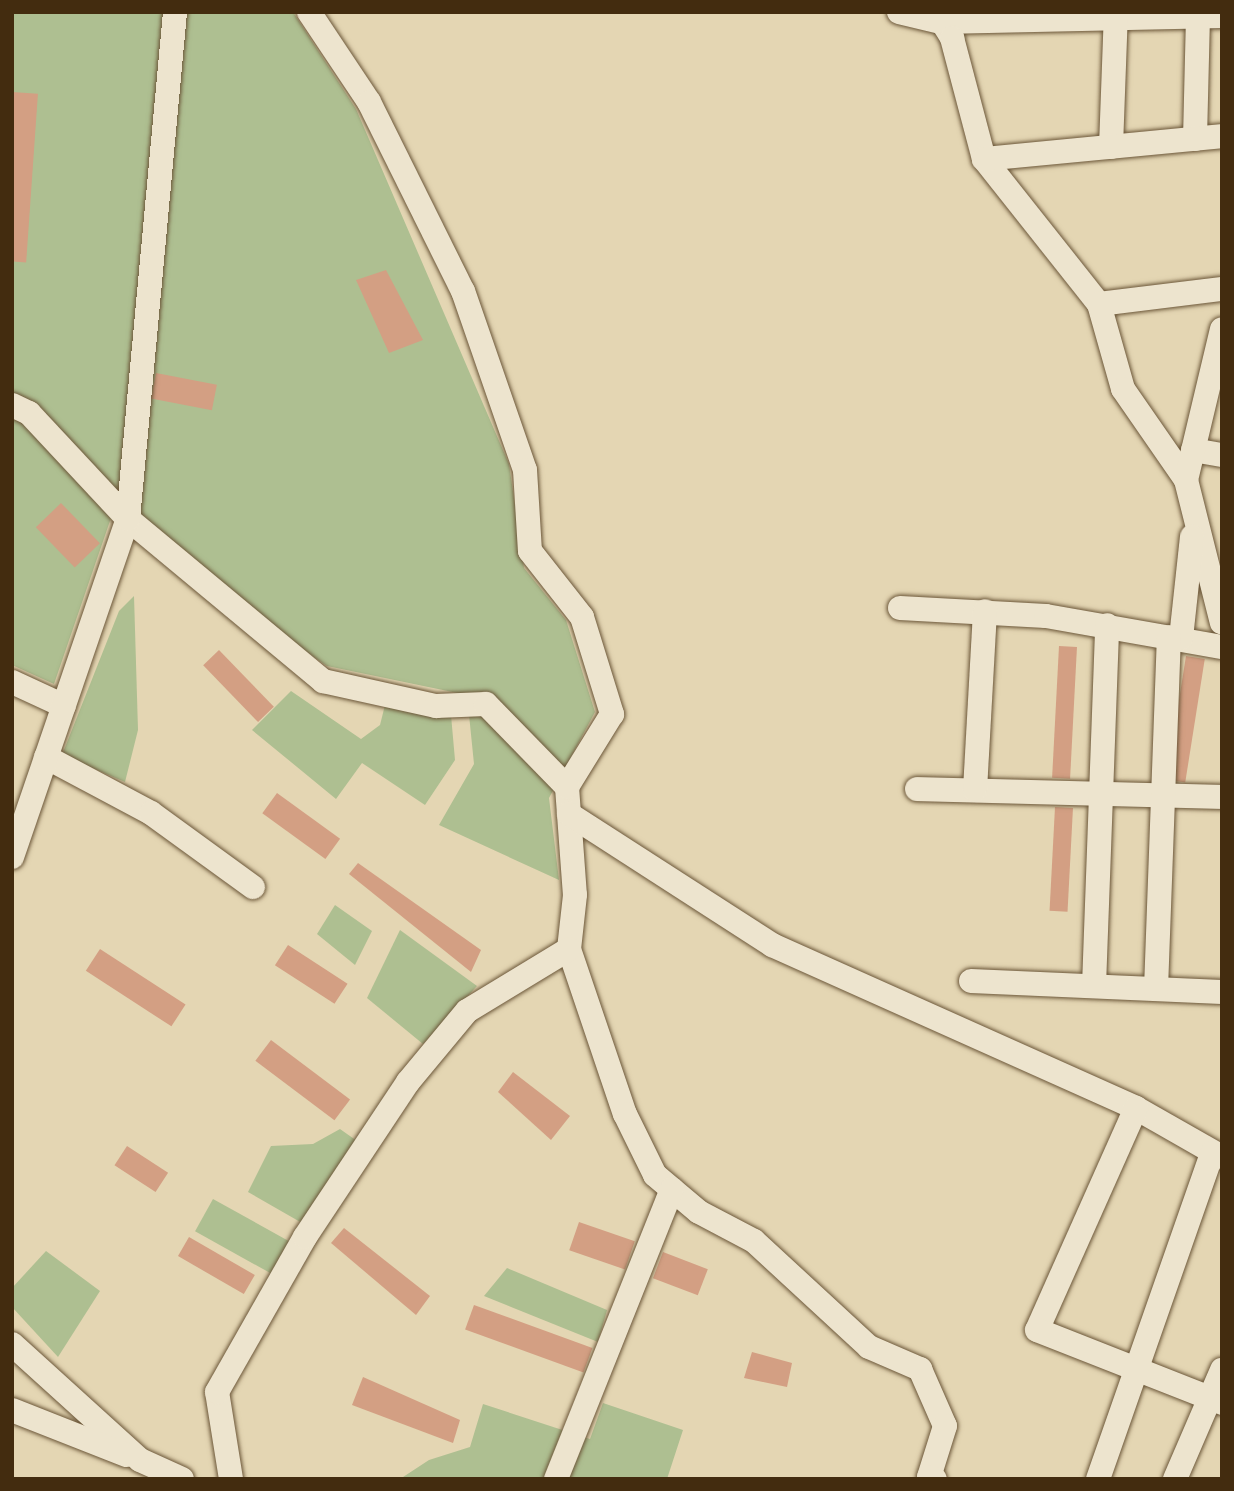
<!DOCTYPE html>
<style>
body{margin:0}
#map{position:relative;width:1234px;height:1491px;overflow:hidden;background:#e4d6b3;font-family:"IM FELL Double Pica",serif}
div>[style]{position:absolute}
.green>*{inset:0;background:#aebf91;transform-origin:0 0}
.building>*{inset:0;background:#d39f83;transform-origin:0 0}
.roads{filter:drop-shadow(0 0 2px #6b5638) drop-shadow(0 0 2px #6b5638)}
.minor>*{height:24px;margin:-12px;padding:0 12px;transform-origin:12px;border-radius:12px;background:#ede4ce}
span{translate:-50% -50%;white-space:nowrap;text-align:center;line-height:1.15;-webkit-text-stroke:7px #ede4ce;paint-order:stroke}
.frame{position:absolute;inset:0;border:14px solid #432c0f;pointer-events:none}
</style>
<div id="map">
<div class="green">
<i style="clip-path:polygon(12px 12px,293px 12px,356px 109px,509px 464px,524px 568px,566px 620px,595px 712px,549px 798px,559px 880px,439px 825px,474px 764px,467px 695px,327px 666px,111px 518px,54px 684px,12px 665px)"></i>
<i style="clip-path:polygon(134px 596px,138px 730px,125px 782px,62px 755px,119px 611px)"></i>
<i style="clip-path:polygon(291px 691px,361px 739px,380px 725px,385px 705px,451px 715px,455px 760px,425px 805px,362px 763px,336px 799px,252px 730px)"></i>
<i style="clip-path:polygon(335px 905px,372px 931px,355px 965px,317px 934px)"></i>
<i style="clip-path:polygon(400px 930px,477px 986px,423px 1044px,367px 998px)"></i>
<i style="clip-path:polygon(340px 1129px,357px 1141px,302px 1223px,248px 1192px,271px 1146px,313px 1144px)"></i>
<i style="left:213px;top:1199px;width:88px;height:37px;rotate:29deg"></i>
<i style="clip-path:polygon(46px 1251px,100px 1291px,58px 1357px,12px 1307px,12px 1288px)"></i>
<i style="clip-path:polygon(507px 1268px,607px 1310px,598px 1342px,484px 1296px)"></i>
<i style="clip-path:polygon(603px 1403px,683px 1430px,667px 1479px,400px 1479px,429px 1460px,470px 1447px,483px 1404px,590px 1439px)"></i>
</div>
<div class="building">
<i style="left:12px;top:92px;width:26px;height:169px;rotate:4deg"></i>
<i style="clip-path:polygon(386px 270px,423px 340px,389px 353px,356px 280px)"></i>
<i style="left:156px;top:373px;width:62px;height:26px;rotate:11deg"></i>
<i style="left:61px;top:503px;width:56px;height:35px;rotate:46deg"></i>
<i style="left:1059px;top:646px;width:18px;height:132px;rotate:3deg"></i>
<i style="left:219px;top:650px;width:79px;height:22px;rotate:46deg"></i>
<i style="left:1186px;top:656px;width:19px;height:125px;rotate:9deg"></i>
<i style="left:277px;top:793px;width:78px;height:25px;rotate:36deg"></i>
<i style="left:1055px;top:807px;width:18px;height:104px;rotate:3deg"></i>
<i style="clip-path:polygon(358px 863px,481px 950px,471px 972px,349px 874px)"></i>
<i style="left:288px;top:945px;width:71px;height:24px;rotate:33deg"></i>
<i style="left:100px;top:949px;width:102px;height:26px;rotate:33deg"></i>
<i style="left:271px;top:1040px;width:99px;height:26px;rotate:37deg"></i>
<i style="clip-path:polygon(513px 1072px,570px 1116px,551px 1140px,498px 1092px)"></i>
<i style="left:127px;top:1146px;width:49px;height:23px;rotate:33deg"></i>
<i style="left:579px;top:1222px;width:59px;height:30px;rotate:19deg"></i>
<i style="clip-path:polygon(344px 1228px,430px 1296px,416px 1315px,331px 1243px)"></i>
<i style="left:189px;top:1237px;width:76px;height:22px;rotate:30deg"></i>
<i style="left:663px;top:1252px;width:48px;height:28px;rotate:21deg"></i>
<i style="left:474px;top:1305px;width:126px;height:26px;rotate:20deg"></i>
<i style="clip-path:polygon(752px 1352px,792px 1363px,787px 1387px,744px 1378px)"></i>
<i style="clip-path:polygon(363px 1377px,460px 1420px,453px 1443px,352px 1405px)"></i>
</div>
<div class="roads">
<div class="minor">
<i style="left:309px;top:12px;width:108px;rotate:56.3deg"></i>
<i style="left:369px;top:102px;width:211px;rotate:63.6deg"></i>
<i style="left:463px;top:291px;width:189px;rotate:70.9deg"></i>
<i style="left:525px;top:470px;width:81px;rotate:86.5deg"></i>
<i style="left:530px;top:551px;width:84px;rotate:51.8deg"></i>
<i style="left:582px;top:617px;width:102px;rotate:72.8deg"></i>
<i style="left:612px;top:714px;width:86px;rotate:121.7deg"></i>
<i style="left:567px;top:787px;width:108px;rotate:85.8deg"></i>
<i style="left:575px;top:895px;width:54px;rotate:96.3deg"></i>
<i style="left:569px;top:949px;width:174px;rotate:71.3deg"></i>
<i style="left:625px;top:1114px;width:68px;rotate:63.8deg"></i>
<i style="left:655px;top:1175px;width:57px;rotate:40.1deg"></i>
<i style="left:699px;top:1212px;width:62px;rotate:27.8deg"></i>
<i style="left:754px;top:1241px;width:156px;rotate:42.7deg"></i>
<i style="left:869px;top:1347px;width:56px;rotate:23.3deg"></i>
<i style="left:920px;top:1369px;width:62px;rotate:66.3deg"></i>
<i style="left:945px;top:1426px;width:53px;rotate:107.4deg"></i>
<i style="left:929px;top:1477px;width:6px;rotate:18deg"></i>
<i style="left:899px;top:12px;width:43px;rotate:13.4deg"></i>
<i style="left:941px;top:22px;width:281px;rotate:-1.2deg"></i>
<i style="left:936px;top:12px;width:31px;rotate:58deg"></i>
<i style="left:952px;top:38px;width:125px;rotate:75.2deg"></i>
<i style="left:984px;top:159px;width:185px;rotate:51.6deg"></i>
<i style="left:1099px;top:304px;width:88px;rotate:74.2deg"></i>
<i style="left:1123px;top:389px;width:111px;rotate:55.3deg"></i>
<i style="left:1186px;top:480px;width:147px;rotate:75.9deg"></i>
<i style="left:1195px;top:139px;width:127px;rotate:-88.6deg"></i>
<i style="left:1111px;top:147px;width:135px;rotate:-87.9deg"></i>
<i style="left:984px;top:159px;width:239px;rotate:-5.5deg"></i>
<i style="left:1099px;top:304px;width:124px;rotate:-7deg"></i>
<i style="left:12px;top:405px;width:19px;rotate:25deg"></i>
<i style="left:29px;top:413px;width:145px;rotate:47deg"></i>
<i style="left:128px;top:519px;width:254px;rotate:39.7deg"></i>
<i style="left:323px;top:681px;width:116px;rotate:12.5deg"></i>
<i style="left:436px;top:706px;width:50px;rotate:-2.3deg"></i>
<i style="left:486px;top:704px;width:116px;rotate:45.7deg"></i>
<i style="left:1193px;top:450px;width:29px;rotate:10deg"></i>
<i style="left:1186px;top:480px;width:155px;rotate:-76.6deg"></i>
<i style="left:900px;top:608px;width:146px;rotate:3.1deg"></i>
<i style="left:1046px;top:616px;width:179px;rotate:10deg"></i>
<i style="left:1181px;top:638px;width:102px;rotate:-83.8deg"></i>
<i style="left:12px;top:682px;width:57px;rotate:24.8deg"></i>
<i style="left:46px;top:757px;width:119px;rotate:28.1deg"></i>
<i style="left:151px;top:813px;width:126px;rotate:36deg"></i>
<i style="left:917px;top:789px;width:305px;rotate:1.5deg"></i>
<i style="left:975px;top:790px;width:179px;rotate:-86.8deg"></i>
<i style="left:569px;top:814px;width:242px;rotate:32.8deg"></i>
<i style="left:772px;top:945px;width:399px;rotate:24.1deg"></i>
<i style="left:1136px;top:1108px;width:99px;rotate:29.7deg"></i>
<i style="left:12px;top:857px;width:357px;rotate:-71.1deg"></i>
<i style="left:128px;top:519px;width:509px;rotate:-84.7deg"></i>
<i style="left:971px;top:981px;width:251px;rotate:2.5deg"></i>
<i style="left:1094px;top:986px;width:361px;rotate:-87.9deg"></i>
<i style="left:1156px;top:989px;width:352px;rotate:-87.9deg"></i>
<i style="left:1136px;top:1108px;width:243px;rotate:114deg"></i>
<i style="left:1037px;top:1330px;width:199px;rotate:21.5deg"></i>
<i style="left:12px;top:1344px;width:173px;rotate:42.2deg"></i>
<i style="left:140px;top:1460px;width:46px;rotate:24.3deg"></i>
<i style="left:12px;top:1410px;width:123px;rotate:21.5deg"></i>
<i style="left:231px;top:1479px;width:88px;rotate:-99.1deg"></i>
<i style="left:217px;top:1392px;width:178px;rotate:-60.4deg"></i>
<i style="left:305px;top:1237px;width:186px;rotate:-56.4deg"></i>
<i style="left:408px;top:1082px;width:92px;rotate:-50.3deg"></i>
<i style="left:467px;top:1011px;width:119px;rotate:-31.3deg"></i>
<i style="left:556px;top:1479px;width:312px;rotate:-68.2deg"></i>
<i style="left:1098px;top:1479px;width:345px;rotate:-70.7deg"></i>
<i style="left:1175px;top:1479px;width:119px;rotate:-66.7deg"></i>
</div>
</div>
<div class="frame"></div>
</div>
